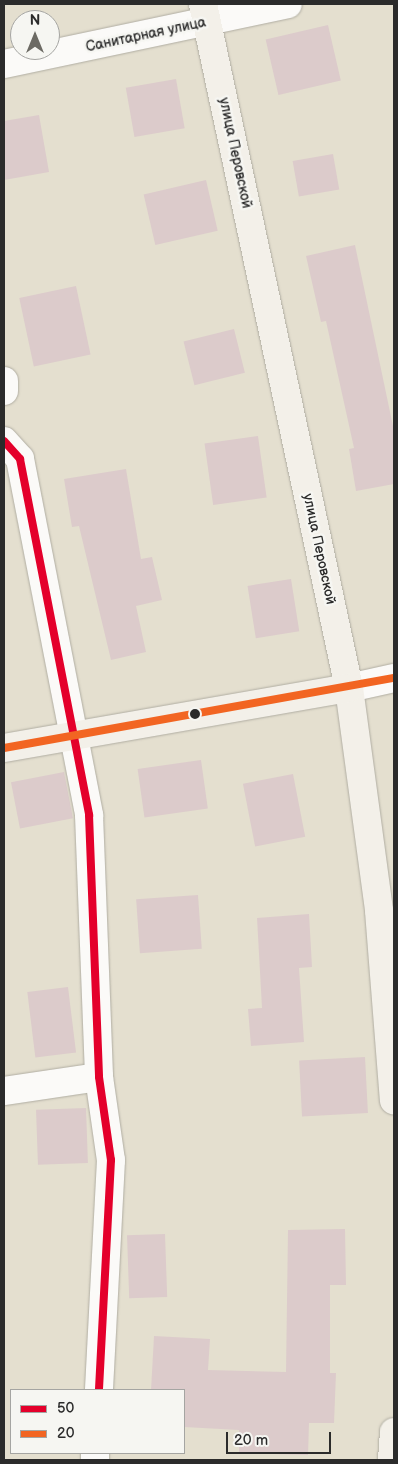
<!DOCTYPE html>
<meta charset="utf-8">
<style>
body{margin:0}
#map{position:relative;width:398px;height:1464px;overflow:hidden;background:#e4dfcf;font-family:"Balsamiq Sans",sans-serif}
div>[style]{position:absolute}
.building>*{inset:0;background:#dccbcb;transform-origin:0 0}
.roads{filter:drop-shadow(0 0 1px #b0ada2) drop-shadow(0 0 1px #b0ada2)}
.street>*{height:28px;margin:-14px;padding:0 14px;transform-origin:14px;border-radius:14px;background:#fbfaf8}
.secondary>*{height:28px;margin:-14px;padding:0 14px;transform-origin:14px;border-radius:14px;background:#f3f0e9}
.bus-1>*{height:8px;margin:-4px;padding:0 4px;transform-origin:4px;border-radius:4px;background:#e4002b}
.bus-2>*{height:8px;margin:-4px;padding:0 4px;transform-origin:4px;border-radius:4px;background:#f26522}
.dots>*{width:14px;height:14px;translate:-50% -50%;box-sizing:border-box;border:2px solid #f6f6f2;border-radius:50%}
span{translate:-50% -50%;white-space:nowrap;text-align:center;line-height:1.15;-webkit-text-stroke:5px #f6f6f2;paint-order:stroke}
.street-label{font-size:14px;color:#2b2b2b}
.frame{position:absolute;inset:0;border:5px solid #2b2b2b;pointer-events:none}
.legend{position:absolute;left:10px;top:1389px;width:175px;height:65px;box-sizing:border-box;background:#f6f6f2;border:1px solid #a5a5a2;margin:0;padding:6px 9px;list-style:none;font-size:15px;color:#2b2b2b}
.legend li{display:flex;align-items:center;gap:10px;height:25px}
.legend b{width:25px;border:1px solid #a5a5a2}
.north{position:absolute;left:10px;top:10px;width:50px;height:50px;box-sizing:border-box;background:#f6f6f2;border:1px solid #a5a5a2;border-radius:50%;rotate:0deg;font-size:14px;font-weight:700;line-height:20px;text-align:center;color:#2b2b2b}
.north::after{content:'';display:block;margin:auto;width:18px;height:22px;background:#6c6a64;clip-path:polygon(50% 0,100% 100%,50% 72%,0 100%)}
.scale{position:absolute;left:226px;top:1432px;width:105px;height:22px;box-sizing:border-box;border:2px solid #2b2b2b;border-top:0;padding-left:6px;font-size:15px;line-height:18px;white-space:nowrap;color:#2b2b2b;-webkit-text-stroke:4px #f6f6f2;paint-order:stroke}
</style>
<div id="map">
<div class="building">
<i style="left:328px;top:25px;width:57px;height:64px;rotate:77deg"></i>
<i style="left:176px;top:79px;width:50px;height:51px;rotate:80deg"></i>
<i style="clip-path:polygon(39px 115px,49px 172px,4px 180px,4px 121px)"></i>
<i style="left:333px;top:154px;width:36px;height:41px;rotate:80deg"></i>
<i style="left:206px;top:180px;width:52px;height:64px;rotate:77deg"></i>
<i style="clip-path:polygon(355px 245px,394px 431px,394px 484px,356px 491px,349px 449px,354px 448px,326px 321px,321px 322px,306px 256px)"></i>
<i style="left:76px;top:286px;width:70px;height:58px;rotate:78deg"></i>
<i style="left:234px;top:329px;width:45px;height:52px;rotate:76deg"></i>
<i style="left:258px;top:436px;width:62px;height:54px;rotate:82deg"></i>
<i style="clip-path:polygon(126px 469px,141px 559px,152px 557px,162px 600px,136px 606px,146px 652px,111px 660px,79px 526px,72px 527px,64px 479px)"></i>
<i style="left:291px;top:579px;width:53px;height:44px;rotate:81deg"></i>
<i style="left:201px;top:760px;width:49px;height:64px;rotate:82deg"></i>
<i style="left:64px;top:772px;width:47px;height:54px;rotate:79deg"></i>
<i style="left:293px;top:774px;width:64px;height:51px;rotate:79deg"></i>
<i style="left:198px;top:895px;width:54px;height:62px;rotate:86deg"></i>
<i style="clip-path:polygon(309px 914px,312px 967px,299px 968px,304px 1042px,251px 1046px,248px 1009px,262px 1008px,257px 918px)"></i>
<i style="left:68px;top:987px;width:66px;height:41px;rotate:83deg"></i>
<i style="left:365px;top:1057px;width:56px;height:66px;rotate:87deg"></i>
<i style="left:86px;top:1108px;width:55px;height:50px;rotate:88deg"></i>
<i style="clip-path:polygon(345px 1229px,346px 1285px,330px 1285px,330px 1373px,336px 1373px,334px 1423px,309px 1423px,308px 1455px,239px 1453px,239px 1430px,184px 1427px,184px 1390px,151px 1390px,154px 1336px,210px 1339px,208px 1370px,286px 1372px,288px 1230px)"></i>
<i style="left:165px;top:1234px;width:63px;height:38px;rotate:88deg"></i>
</div>
<div class="roads">
<div class="street">
<i style="left:4px;top:64px;width:290px;rotate:-11.9deg"></i>
<i style="left:4px;top:381px;width:10px;rotate:90deg"></i>
<i style="left:4px;top:441px;width:24px;rotate:48deg"></i>
<i style="left:20px;top:459px;width:363px;rotate:79deg"></i>
<i style="left:89px;top:815px;width:262px;rotate:87.8deg"></i>
<i style="left:99px;top:1077px;width:84px;rotate:81.8deg"></i>
<i style="left:111px;top:1160px;width:230px;rotate:93deg"></i>
<i style="left:349px;top:688px;width:46px;rotate:-12.5deg"></i>
<i style="left:4px;top:1091px;width:96px;rotate:-8.4deg"></i>
<i style="left:95px;top:1460px;width:7px;rotate:-90deg"></i>
</div>
<div class="secondary">
<i style="left:203px;top:4px;width:699px;rotate:77.95deg"></i>
<i style="left:349px;top:688px;width:225px;rotate:82.3deg"></i>
<i style="left:379px;top:911px;width:190px;rotate:85.5deg"></i>
<i style="left:4px;top:748px;width:350px;rotate:-9.9deg"></i>
<i style="left:392px;top:1460px;width:28px;rotate:-86deg"></i>
</div>
</div>
<div class="bus-1">
<i style="left:4px;top:441px;width:24px;rotate:48deg"></i>
<i style="left:20px;top:459px;width:363px;rotate:79deg"></i>
<i style="left:89px;top:815px;width:262px;rotate:87.8deg"></i>
<i style="left:99px;top:1077px;width:84px;rotate:81.8deg"></i>
<i style="left:111px;top:1160px;width:230px;rotate:93deg"></i>
</div>
<div class="bus-2">
<i style="left:4px;top:748px;width:396px;rotate:-10.2deg"></i>
</div>
<div class="dots">
<i style="left:195px;top:714px;background:#2b2b2b"></i>
</div>
<div class="street-label">
<span style="left:146px;top:35px;rotate:-12deg">Санитарная улица</span>
<span style="left:235px;top:153px;rotate:78deg">улица Перовской</span>
<span style="left:319px;top:549px;rotate:78deg">улица Перовской</span>
</div>
<div class="frame"></div>
<ul class="legend">
<li><b style="height:6px;background:#e4002b"></b>50</li>
<li><b style="height:6px;background:#f26522"></b>20</li>
</ul>
<div class="north">N</div>
<div class="scale">20 m</div>
</div>
